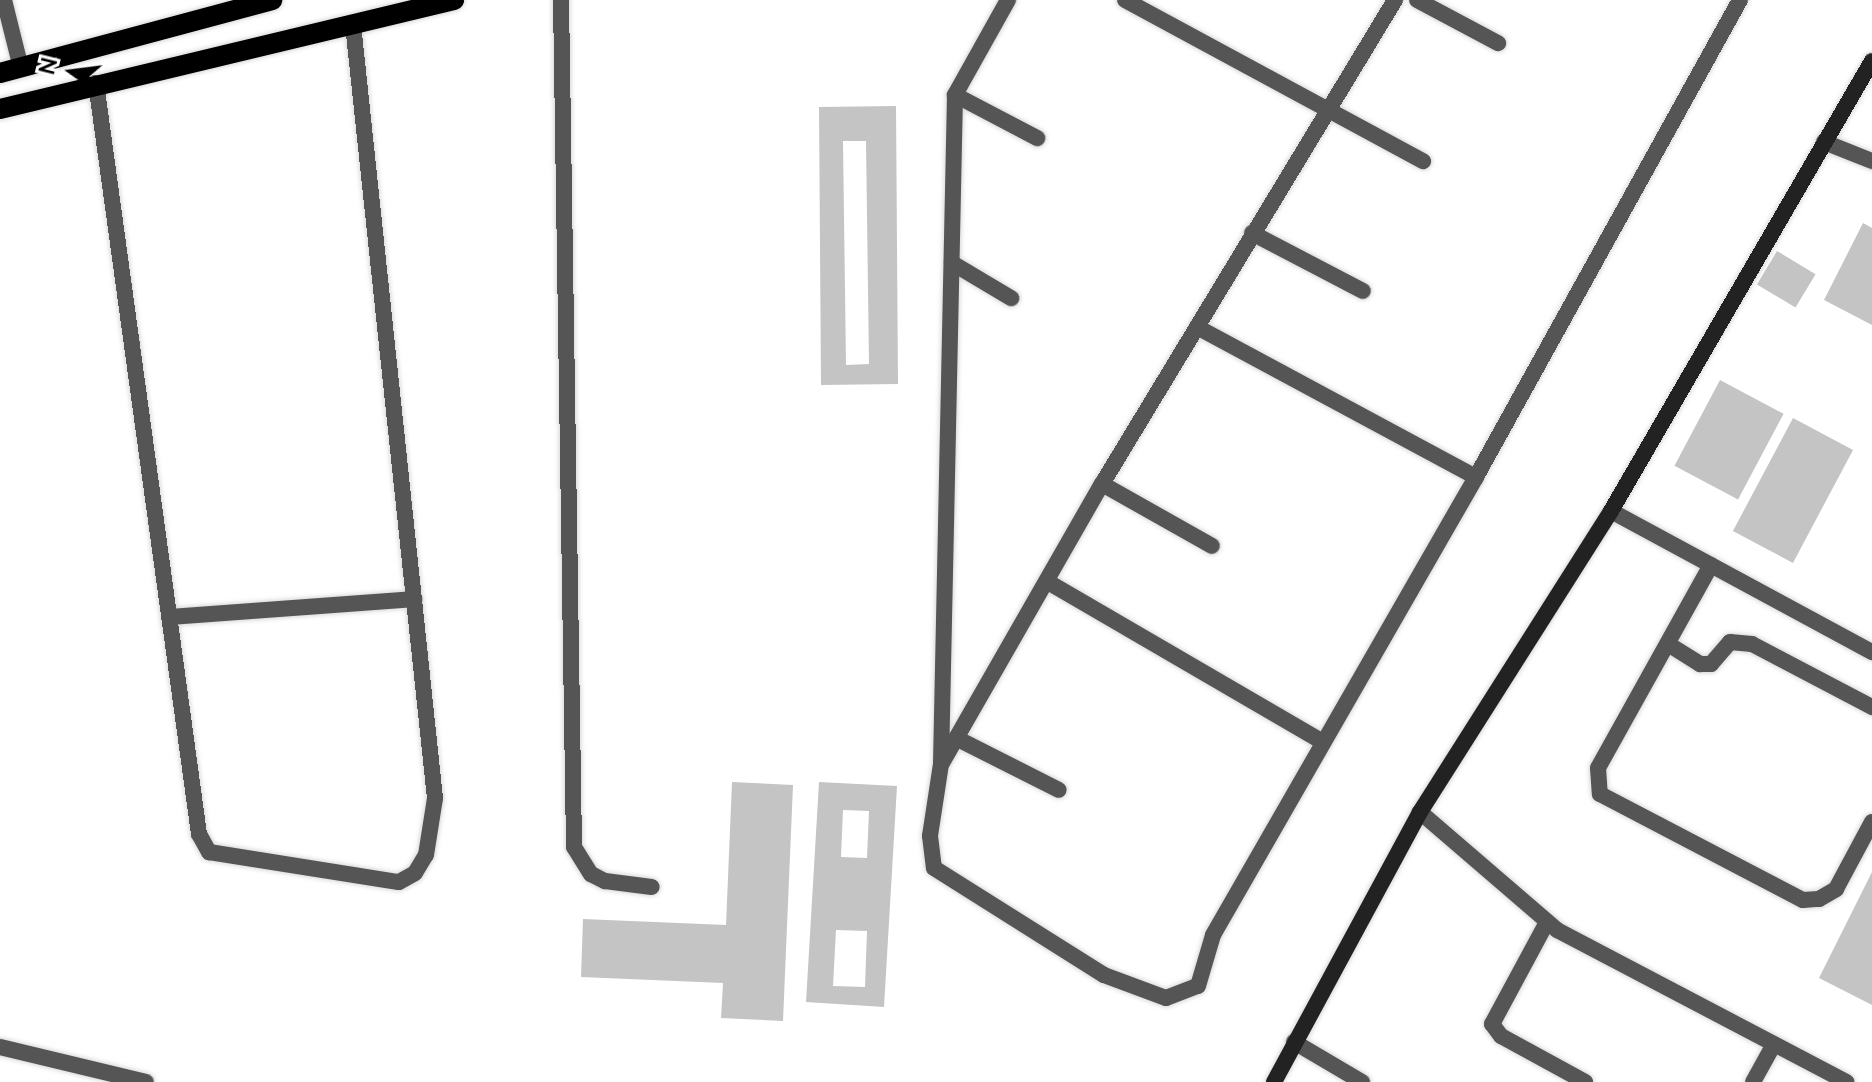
<!DOCTYPE html>
<style>
body{margin:0}
#map{position:relative;width:1872px;height:1082px;overflow:hidden;background:#fff;font-family:"Nunito Sans",sans-serif}
div>[style]{position:absolute}
.building>*{inset:0;background:#c4c4c4;transform-origin:0 0}
.roads{filter:drop-shadow(0 0 2px #dbdbdb) drop-shadow(0 0 2px #dbdbdb)}
.lane>*{height:16px;margin:-8px;padding:0 8px;transform-origin:8px;border-radius:8px;background:#555}
.street>*{height:16px;margin:-8px;padding:0 8px;transform-origin:8px;border-radius:8px;background:#555}
.secondary>*{height:16px;margin:-8px;padding:0 8px;transform-origin:8px;border-radius:8px;background:#222}
.primary>*{height:20px;margin:-10px;padding:0 10px;transform-origin:10px;border-radius:10px;background:#000}
span{translate:-50% -50%;white-space:nowrap;text-align:center;line-height:1.15;-webkit-text-stroke:6px #fff;paint-order:stroke}
.north{position:absolute;left:32px;top:32px;width:80px;height:80px;-webkit-text-stroke:6px #fff;paint-order:stroke;rotate:284deg;font-size:22px;font-weight:700;line-height:32px;text-align:center;color:#000}
.north::after{content:'';display:block;margin:auto;width:28px;height:36px;background:#000;clip-path:polygon(50% 0,100% 100%,50% 72%,0 100%)}
</style>
<div id="map">
<div class="building">
<i style="clip-path:polygon(evenodd,896px 106px,898px 384px,821px 385px,819px 107px,896px 106px,843px 141px,866px 141px,869px 364px,846px 365px,843px 141px)"></i>
<i style="clip-path:polygon(1863px 223px,1872px 228px,1872px 325px,1824px 300px)"></i>
<i style="left:1777px;top:251px;width:45px;height:39px;rotate:31deg"></i>
<i style="left:1720px;top:380px;width:72px;height:97px;rotate:28deg"></i>
<i style="left:1793px;top:418px;width:68px;height:128px;rotate:28deg"></i>
<i style="clip-path:polygon(732px 782px,793px 785px,783px 1021px,721px 1018px,723px 983px,581px 977px,583px 919px,726px 925px)"></i>
<i style="clip-path:polygon(evenodd,819px 782px,897px 786px,884px 1007px,806px 1002px,819px 782px,843px 810px,869px 811px,867px 858px,841px 857px,843px 810px,819px 782px,836px 930px,867px 931px,865px 987px,833px 986px,836px 930px)"></i>
<i style="clip-path:polygon(1872px 872px,1872px 1005px,1819px 978px)"></i>
</div>
<div class="roads">
<div class="lane">
<i style="left:561px;top:0;width:847px;rotate:89.12deg"></i>
<i style="left:574px;top:847px;width:32px;rotate:58deg"></i>
<i style="left:591px;top:874px;width:16px;rotate:27deg"></i>
<i style="left:605px;top:881px;width:47px;rotate:7.3deg"></i>
<i style="left:96px;top:83px;width:758px;rotate:82.19deg"></i>
<i style="left:199px;top:834px;width:21px;rotate:61deg"></i>
<i style="left:209px;top:852px;width:192px;rotate:9deg"></i>
<i style="left:399px;top:882px;width:18px;rotate:-29deg"></i>
<i style="left:415px;top:873px;width:21px;rotate:-59deg"></i>
<i style="left:426px;top:855px;width:58px;rotate:-81deg"></i>
<i style="left:435px;top:798px;width:778px;rotate:-96.05deg"></i>
<i style="left:1611px;top:511px;width:297px;rotate:28.4deg"></i>
<i style="left:1711px;top:565px;width:232px;rotate:119.1deg"></i>
<i style="left:1598px;top:768px;width:26px;rotate:86deg"></i>
<i style="left:1600px;top:794px;width:229px;rotate:27.6deg"></i>
<i style="left:1803px;top:900px;width:16px;rotate:-4deg"></i>
<i style="left:1819px;top:899px;width:20px;rotate:-30deg"></i>
<i style="left:1836px;top:889px;width:76px;rotate:-61.8deg"></i>
<i style="left:171px;top:617px;width:244px;rotate:-4.2deg"></i>
<i style="left:1668px;top:644px;width:38px;rotate:32deg"></i>
<i style="left:1700px;top:664px;width:11px"></i>
<i style="left:1711px;top:664px;width:29px;rotate:-49deg"></i>
<i style="left:1730px;top:642px;width:22px;rotate:5deg"></i>
<i style="left:1752px;top:644px;width:136px;rotate:27.7deg"></i>
<i style="left:1420px;top:812px;width:181px;rotate:40.7deg"></i>
<i style="left:1557px;top:930px;width:327px;rotate:27.7deg"></i>
<i style="left:1547px;top:922px;width:116px;rotate:118.3deg"></i>
<i style="left:1492px;top:1024px;width:15px;rotate:53deg"></i>
<i style="left:1501px;top:1036px;width:96px;rotate:28.7deg"></i>
<i style="left:1294px;top:1042px;width:79px;rotate:30.5deg"></i>
<i style="left:0;top:1047px;width:150px;rotate:13.5deg"></i>
<i style="left:1753px;top:1082px;width:43px;rotate:-61.1deg"></i>
</div>
<div class="street">
<i style="left:4px;top:0;width:70px;rotate:76deg"></i>
<i style="left:1008px;top:0;width:109px;rotate:119.2deg"></i>
<i style="left:955px;top:95px;width:669px;rotate:91.2deg"></i>
<i style="left:941px;top:764px;width:73px;rotate:98.7deg"></i>
<i style="left:930px;top:836px;width:32px;rotate:83deg"></i>
<i style="left:934px;top:868px;width:201px;rotate:32.2deg"></i>
<i style="left:1104px;top:975px;width:66px;rotate:20.4deg"></i>
<i style="left:1166px;top:998px;width:34px;rotate:-21deg"></i>
<i style="left:1198px;top:986px;width:53px;rotate:-73.6deg"></i>
<i style="left:1213px;top:935px;width:528px;rotate:-60.13deg"></i>
<i style="left:1476px;top:477px;width:545px;rotate:-61.04deg"></i>
<i style="left:1125px;top:0;width:339px;rotate:28.4deg"></i>
<i style="left:1417px;top:0;width:92px;rotate:28deg"></i>
<i style="left:955px;top:95px;width:93px;rotate:27.7deg"></i>
<i style="left:1824px;top:142px;width:52px;rotate:21.6deg"></i>
<i style="left:1252px;top:233px;width:125px;rotate:27.6deg"></i>
<i style="left:952px;top:263px;width:69px;rotate:30.7deg"></i>
<i style="left:1197px;top:327px;width:317px;rotate:28.3deg"></i>
<i style="left:1102px;top:484px;width:126px;rotate:29.4deg"></i>
<i style="left:1048px;top:582px;width:318px;rotate:30.2deg"></i>
<i style="left:956px;top:738px;width:115px;rotate:26.8deg"></i>
<i style="left:942px;top:763px;width:322px;rotate:-60.2deg"></i>
<i style="left:1102px;top:484px;width:566px;rotate:-58.81deg"></i>
</div>
<div class="secondary">
<i style="left:1274px;top:1082px;width:307px;rotate:-61.6deg"></i>
<i style="left:1420px;top:812px;width:356px;rotate:-57.6deg"></i>
<i style="left:1611px;top:511px;width:520px;rotate:-59.89deg"></i>
</div>
<div class="primary">
<i style="left:0;top:73px;width:282px;rotate:-15deg"></i>
<i style="left:0;top:109px;width:467px;rotate:-13.5deg"></i>
</div>
</div>
<div class="north">N</div>
</div>
